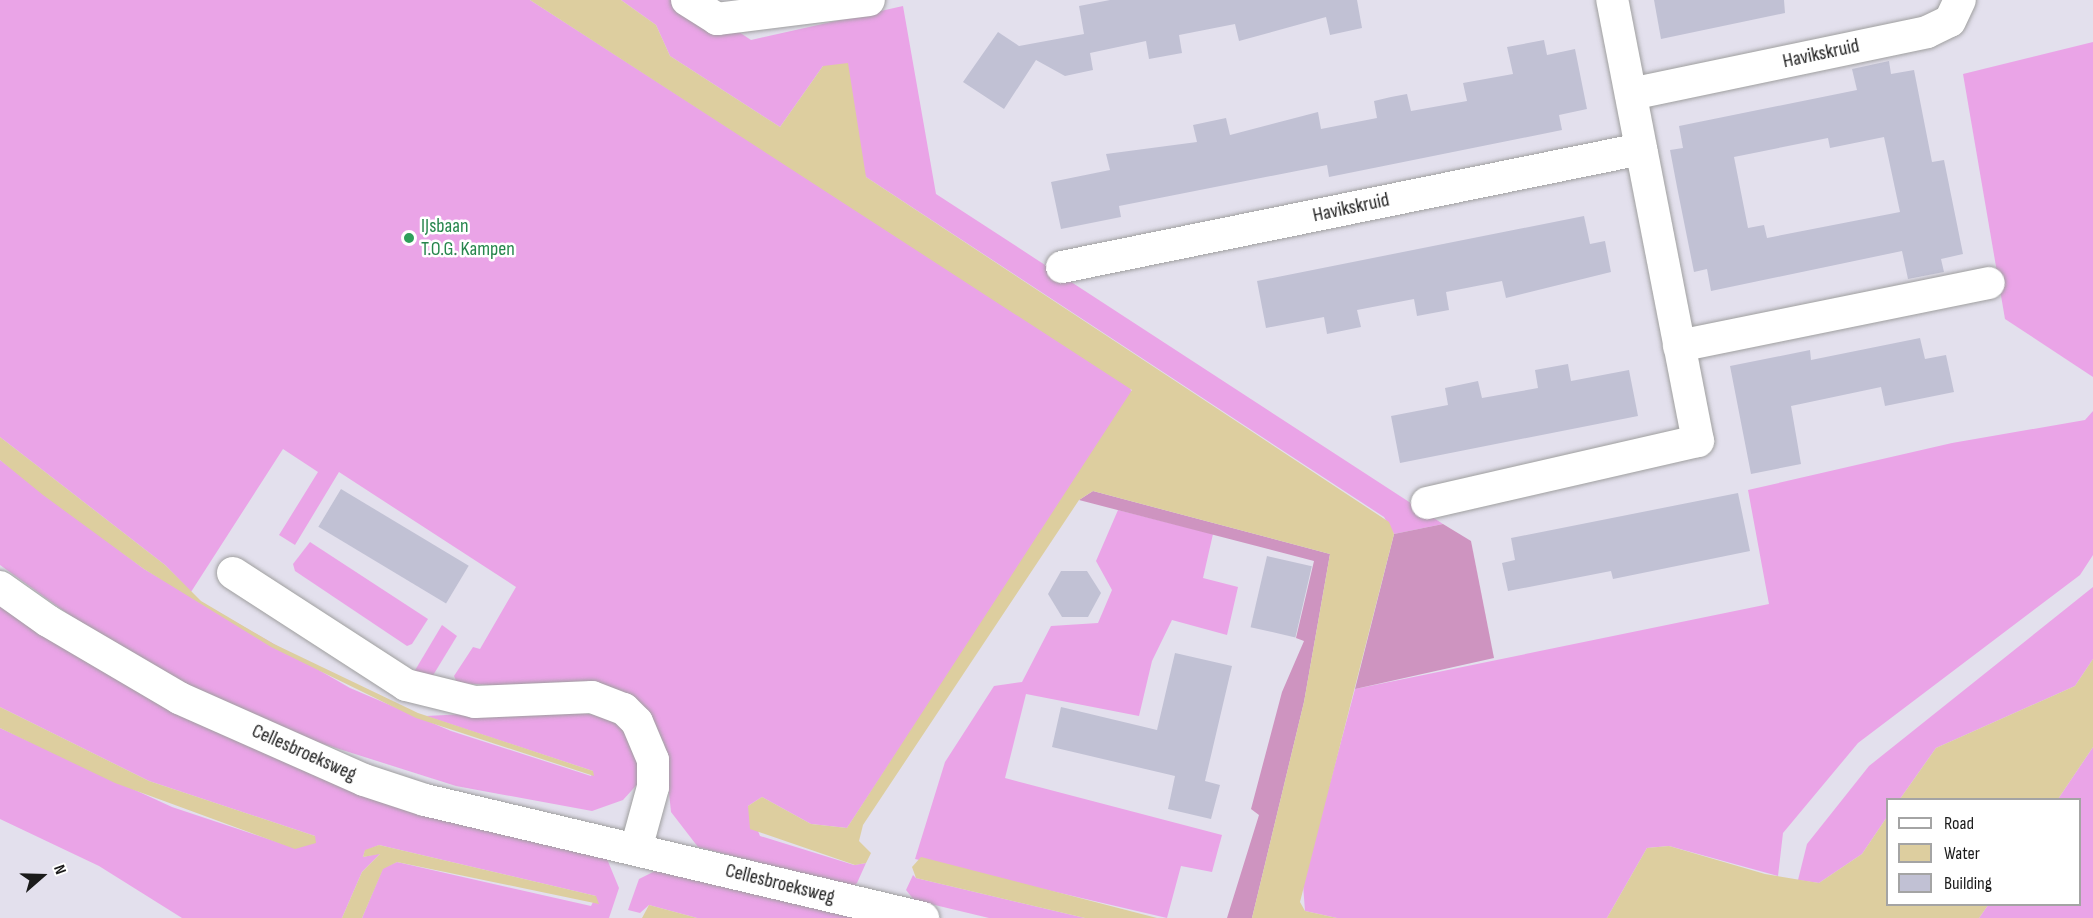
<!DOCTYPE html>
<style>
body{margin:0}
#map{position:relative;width:2093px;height:918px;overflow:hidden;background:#e3e0ed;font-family:"Sofia Sans Condensed",sans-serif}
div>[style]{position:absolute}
.grass>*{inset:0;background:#eaa4e7}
.forest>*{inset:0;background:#ce94c0}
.water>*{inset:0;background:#ddce9f}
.building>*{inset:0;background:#c1c1d4;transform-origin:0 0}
.roads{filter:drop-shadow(0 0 2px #9f9f9f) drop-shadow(0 0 2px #9f9f9f)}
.minor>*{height:32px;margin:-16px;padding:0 16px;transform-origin:16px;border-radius:16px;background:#fff}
.dots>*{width:16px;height:16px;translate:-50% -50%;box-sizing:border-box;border:3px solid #fff;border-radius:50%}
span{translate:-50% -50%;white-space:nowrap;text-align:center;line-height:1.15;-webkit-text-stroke:5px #fff;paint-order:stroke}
.street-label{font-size:20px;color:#1b1b1b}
.leisure-label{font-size:20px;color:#27864d}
.left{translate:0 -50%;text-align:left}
.legend{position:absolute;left:1886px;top:798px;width:195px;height:108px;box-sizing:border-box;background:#fff;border:2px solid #a4a4a4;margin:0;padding:8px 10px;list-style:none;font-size:18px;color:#1b1b1b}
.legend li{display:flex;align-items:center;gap:12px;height:30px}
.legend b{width:30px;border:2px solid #a4a4a4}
.north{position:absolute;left:12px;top:846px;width:60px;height:60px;-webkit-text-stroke:4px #fff;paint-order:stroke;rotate:70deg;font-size:16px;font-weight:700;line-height:24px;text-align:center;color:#1b1b1b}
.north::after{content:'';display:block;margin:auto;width:21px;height:27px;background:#1b1b1b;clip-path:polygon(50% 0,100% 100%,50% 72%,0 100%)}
</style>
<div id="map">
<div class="grass">
<i style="clip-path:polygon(0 0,530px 0,1129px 386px,1133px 394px,847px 828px,811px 824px,762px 797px,748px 806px,760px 836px,854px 865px,866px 863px,857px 883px,853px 887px,698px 847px,671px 812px,664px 743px,649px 717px,584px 682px,536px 688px,457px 683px,454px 676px,473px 647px,480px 649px,516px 587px,339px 472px,295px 545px,279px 535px,318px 472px,283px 449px,191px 592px,165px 565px,0 437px)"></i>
<i style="clip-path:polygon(621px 0,691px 0,751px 40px,903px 6px,936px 194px,1443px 524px,1394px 534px,1384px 517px,866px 177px,823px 66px,780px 127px,670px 56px,656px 25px)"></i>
<i style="clip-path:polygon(2093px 42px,2093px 377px,2005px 319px,1963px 74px)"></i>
<i style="clip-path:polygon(2093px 411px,2093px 555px,2080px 575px,1858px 743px,1783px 833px,1778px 876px,1669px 846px,1647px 848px,1607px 918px,1337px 918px,1305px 911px,1303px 884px,1355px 689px,1769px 604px,1748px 490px,1952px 443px,2085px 420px)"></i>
<i style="clip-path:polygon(0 460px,144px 569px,350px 688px,451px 731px,591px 776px,593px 771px,426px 716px,564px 709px,599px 716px,619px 725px,633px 744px,642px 779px,623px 800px,592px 811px,456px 786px,295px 735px,128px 657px,0 565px)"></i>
<i style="clip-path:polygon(1118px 510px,1213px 534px,1203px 578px,1238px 587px,1227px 635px,1172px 620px,1152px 661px,1139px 716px,1026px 694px,1005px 778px,1222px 835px,1212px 872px,1181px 866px,1167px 918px,915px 859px,945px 762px,994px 686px,1022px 682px,1051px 626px,1098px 623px,1112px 590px,1096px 561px)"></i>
<i style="clip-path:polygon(310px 542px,428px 619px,412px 644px,407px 646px,295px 571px,293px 564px)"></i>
<i style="clip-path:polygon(2093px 587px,2093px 659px,2075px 686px,1936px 748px,1900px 799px,1888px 800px,1887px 817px,1862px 854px,1819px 883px,1798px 880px,1807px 844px,1869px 766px)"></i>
<i style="clip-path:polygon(0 607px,116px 677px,607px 859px,619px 888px,609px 918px,362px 918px,383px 868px,397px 862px,591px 906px,596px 896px,379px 845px,365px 851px,363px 857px,381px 853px,362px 872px,342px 918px,182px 918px,99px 866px,0 819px,0 728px,172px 807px,295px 848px,315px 836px,149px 781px,0 707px)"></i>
<i style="clip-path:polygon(442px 625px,457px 636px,432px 677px,414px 672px)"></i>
<i style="clip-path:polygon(2093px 747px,2093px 918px,1979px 918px,1988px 905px,2080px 904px,2080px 800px,2058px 799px)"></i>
<i style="clip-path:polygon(655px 871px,752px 893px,862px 918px,697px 918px,649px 905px,640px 913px,628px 910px,639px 879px)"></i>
<i style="clip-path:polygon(913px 875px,916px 878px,1085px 918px,989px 918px,914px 900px,906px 890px)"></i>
</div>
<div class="forest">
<i style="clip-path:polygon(1093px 491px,1330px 554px,1304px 702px,1252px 918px,1227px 918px,1259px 815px,1251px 809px,1282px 692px,1304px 641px,1296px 638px,1314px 561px,1079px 500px)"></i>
<i style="clip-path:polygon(1443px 524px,1471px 541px,1494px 658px,1355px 689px,1394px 534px)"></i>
</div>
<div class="water">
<i style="clip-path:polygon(530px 0,621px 0,656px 25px,670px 56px,780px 127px,823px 66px,848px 63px,866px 177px,1389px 522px,1394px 534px,1300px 902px,1305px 911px,1337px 918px,1252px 918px,1304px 702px,1330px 554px,1093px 491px,1079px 500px,863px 825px,859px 841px,871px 853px,866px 863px,855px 865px,750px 829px,748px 806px,762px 797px,811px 824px,847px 828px,1132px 390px)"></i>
<i style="clip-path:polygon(0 437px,165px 565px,201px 601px,274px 644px,418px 713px,593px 771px,594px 776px,416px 718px,271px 647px,144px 569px,43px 495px,0 460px)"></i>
<i style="clip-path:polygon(2093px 659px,2093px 747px,2058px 799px,1900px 799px,1936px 748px,2075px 686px)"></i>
<i style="clip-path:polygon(0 707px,149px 781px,315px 836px,316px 843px,295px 849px,115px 783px,0 728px)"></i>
<i style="clip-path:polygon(1887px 817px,1888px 904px,1988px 905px,1979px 918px,1607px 918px,1647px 848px,1669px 846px,1765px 874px,1819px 883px,1862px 854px)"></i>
<i style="clip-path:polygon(379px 845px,596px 896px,599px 904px,397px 862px,383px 869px,362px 918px,342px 918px,362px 872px,380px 854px,363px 857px,365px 850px)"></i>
<i style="clip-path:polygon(921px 857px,1157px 918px,1085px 918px,916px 878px,912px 867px)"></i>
<i style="clip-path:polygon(649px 905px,697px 918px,642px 918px)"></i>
</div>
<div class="building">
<i style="clip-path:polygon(1110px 0,1357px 0,1362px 28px,1330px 35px,1326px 17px,1239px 41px,1235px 24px,1179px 35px,1182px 53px,1149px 59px,1146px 41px,1090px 53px,1093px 70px,1065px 76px,1036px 60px,1004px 109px,963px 82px,998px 32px,1019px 46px,1084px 34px,1079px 6px)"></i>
<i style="clip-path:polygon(1654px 0,1784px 0,1785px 13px,1661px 39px)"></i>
<i style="clip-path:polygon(1544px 40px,1547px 55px,1575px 49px,1587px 109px,1559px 115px,1562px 130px,1329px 177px,1327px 165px,1119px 206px,1121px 217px,1061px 229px,1051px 182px,1110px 170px,1106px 154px,1197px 142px,1193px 125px,1226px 118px,1230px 135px,1318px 112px,1321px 129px,1377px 118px,1374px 101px,1391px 97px,1407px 94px,1411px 111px,1467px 101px,1463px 83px,1513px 74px,1507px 47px)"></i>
<i style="clip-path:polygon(evenodd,1889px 61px,1891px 74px,1914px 70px,1932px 162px,1944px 160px,1963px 254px,1941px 259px,1944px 272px,1908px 279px,1902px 251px,1711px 291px,1707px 269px,1694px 272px,1677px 187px,1670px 150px,1683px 148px,1679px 126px,1857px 90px,1852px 69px,1889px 61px,1884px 137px,1900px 212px,1767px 238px,1764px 225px,1748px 228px,1734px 157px,1828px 138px,1830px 148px,1884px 137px)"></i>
<i style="clip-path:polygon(1584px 216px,1590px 244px,1605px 241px,1611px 272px,1506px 298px,1502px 281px,1446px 292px,1449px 310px,1417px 316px,1414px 299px,1357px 310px,1361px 327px,1327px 334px,1324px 317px,1266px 328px,1257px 281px)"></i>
<i style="clip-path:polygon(1920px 338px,1925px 359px,1946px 355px,1954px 392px,1885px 406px,1881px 387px,1791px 406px,1801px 464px,1751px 474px,1730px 366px,1810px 350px,1811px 360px)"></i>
<i style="clip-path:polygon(1568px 364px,1571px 381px,1629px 370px,1638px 416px,1400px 463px,1391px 416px,1448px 405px,1445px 388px,1478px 381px,1482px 398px,1538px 388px,1535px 370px)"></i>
<i style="left:341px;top:489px;width:149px;height:44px;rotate:31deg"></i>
<i style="clip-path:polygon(1738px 493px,1750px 551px,1613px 579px,1611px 571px,1508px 591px,1502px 563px,1515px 560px,1511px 538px)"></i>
<i style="left:1267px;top:556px;width:46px;height:73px;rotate:13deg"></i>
<i style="clip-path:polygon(1061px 571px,1087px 571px,1101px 593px,1088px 617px,1062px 617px,1048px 594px)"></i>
<i style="clip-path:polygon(1175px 653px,1232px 666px,1205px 781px,1220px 785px,1211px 819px,1168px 809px,1175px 776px,1052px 747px,1061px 707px,1157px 730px)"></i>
</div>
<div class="roads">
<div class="minor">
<i style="left:687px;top:0;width:36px;rotate:32deg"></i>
<i style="left:717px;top:19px;width:153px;rotate:-7.1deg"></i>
<i style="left:1631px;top:94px;width:302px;rotate:-11.8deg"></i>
<i style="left:1927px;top:32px;width:25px;rotate:-26deg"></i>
<i style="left:1950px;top:21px;width:23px;rotate:-65deg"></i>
<i style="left:1062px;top:267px;width:591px;rotate:-11.52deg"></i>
<i style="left:1679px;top:346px;width:316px;rotate:-11.5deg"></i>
<i style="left:1427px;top:503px;width:278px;rotate:-12.9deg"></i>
<i style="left:1698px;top:441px;width:449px;rotate:-101deg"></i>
<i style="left:233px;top:573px;width:206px;rotate:32.9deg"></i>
<i style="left:406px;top:685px;width:71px;rotate:13.8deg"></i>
<i style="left:475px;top:702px;width:117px;rotate:-2.4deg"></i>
<i style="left:592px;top:697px;width:34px;rotate:21deg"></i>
<i style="left:624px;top:709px;width:18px;rotate:45deg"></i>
<i style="left:637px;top:722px;width:41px;rotate:67.2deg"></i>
<i style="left:653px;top:760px;width:27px;rotate:90deg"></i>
<i style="left:653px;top:787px;width:64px;rotate:105.3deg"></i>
<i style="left:0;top:587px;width:59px;rotate:35.3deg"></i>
<i style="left:48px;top:621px;width:152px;rotate:30.4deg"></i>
<i style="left:179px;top:698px;width:202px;rotate:23.9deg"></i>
<i style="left:364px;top:780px;width:64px;rotate:18.2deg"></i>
<i style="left:425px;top:800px;width:512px;rotate:13.33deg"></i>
</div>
</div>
<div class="dots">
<i style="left:409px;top:238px;background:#2e9e5b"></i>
</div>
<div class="street-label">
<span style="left:1821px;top:54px;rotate:-12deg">Havikskruid</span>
<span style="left:1351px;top:208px;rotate:-12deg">Havikskruid</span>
<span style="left:304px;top:753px;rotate:24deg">Cellesbroeksweg</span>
<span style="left:780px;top:884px;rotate:14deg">Cellesbroeksweg</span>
</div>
<div class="leisure-label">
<span class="left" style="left:421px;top:238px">IJsbaan<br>T.O.G. Kampen</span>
</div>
<ul class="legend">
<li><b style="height:8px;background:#fff"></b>Road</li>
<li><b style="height:16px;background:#ddce9f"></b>Water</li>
<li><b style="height:16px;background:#c1c1d4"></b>Building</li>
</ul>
<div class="north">N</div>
</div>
